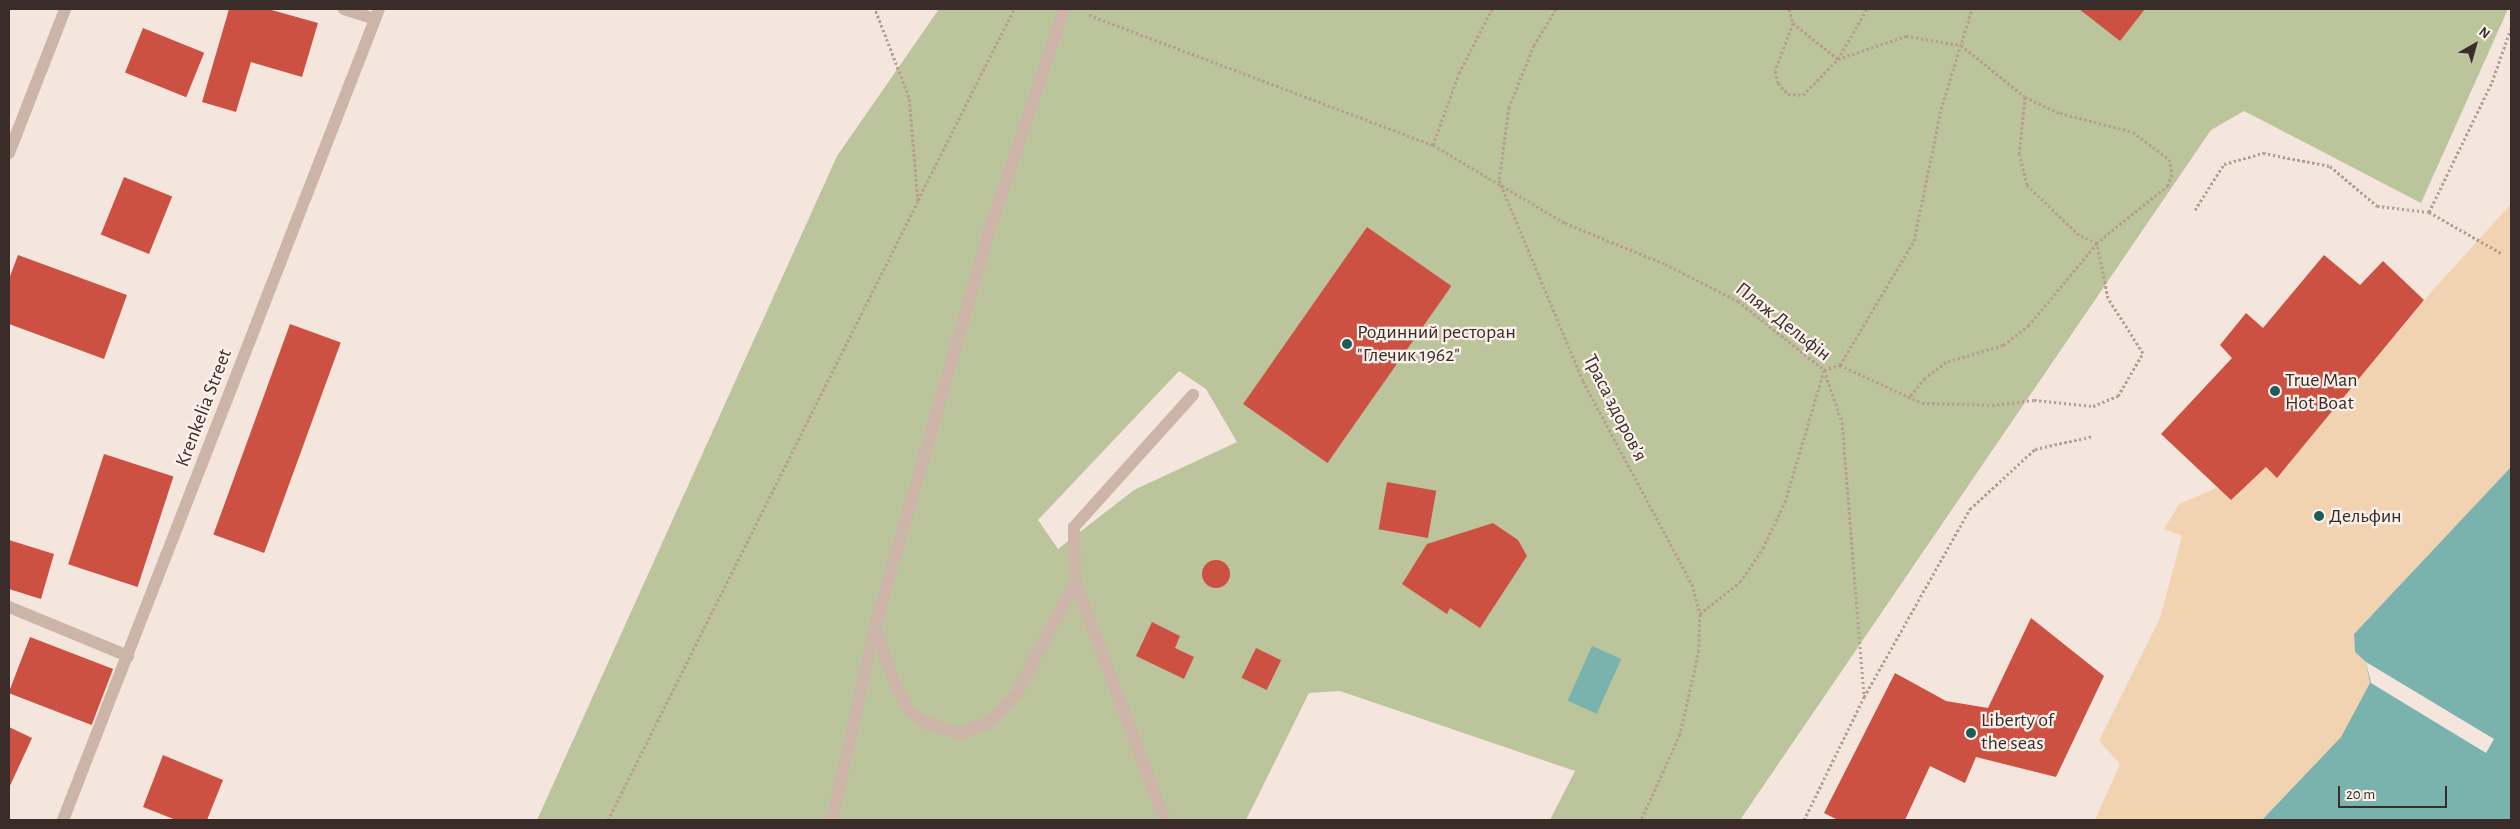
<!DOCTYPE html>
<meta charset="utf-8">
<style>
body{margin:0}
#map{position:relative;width:2520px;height:829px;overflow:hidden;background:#f4e6dd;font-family:"Alegreya Sans",sans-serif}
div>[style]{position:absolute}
.green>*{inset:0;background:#bcc49c}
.sand>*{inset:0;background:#f1d3b2}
.water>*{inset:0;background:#7ab3ad;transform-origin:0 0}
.pier>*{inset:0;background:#f4e6dd}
.building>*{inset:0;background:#cc5143;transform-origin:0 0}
.round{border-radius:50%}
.path>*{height:3px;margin-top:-1.5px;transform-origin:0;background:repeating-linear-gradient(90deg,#b99d92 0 2.5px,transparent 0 5px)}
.minor>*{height:12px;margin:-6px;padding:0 6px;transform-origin:6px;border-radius:6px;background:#cdb4a8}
.dots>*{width:14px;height:14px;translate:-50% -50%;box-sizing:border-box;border:2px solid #fbf1ea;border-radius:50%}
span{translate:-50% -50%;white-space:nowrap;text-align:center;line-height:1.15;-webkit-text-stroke:4.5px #fbf1ea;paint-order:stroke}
.street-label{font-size:20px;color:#392c29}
.poi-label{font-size:20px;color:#392c29}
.left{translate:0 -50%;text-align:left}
.frame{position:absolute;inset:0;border:10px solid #392c29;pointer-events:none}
.north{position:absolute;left:2450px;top:20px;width:50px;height:50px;-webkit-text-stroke:4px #fbf1ea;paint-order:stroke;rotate:38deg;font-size:14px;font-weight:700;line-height:20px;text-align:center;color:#392c29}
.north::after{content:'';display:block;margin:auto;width:18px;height:22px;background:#392c29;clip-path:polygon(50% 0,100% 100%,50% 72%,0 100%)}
.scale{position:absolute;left:2338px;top:786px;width:109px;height:22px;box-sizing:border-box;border:2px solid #392c29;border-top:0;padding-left:6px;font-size:15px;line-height:18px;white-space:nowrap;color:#392c29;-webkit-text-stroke:4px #fbf1ea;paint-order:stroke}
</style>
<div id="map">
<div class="green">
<i style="clip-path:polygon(evenodd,939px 9px,2508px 9px,2421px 203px,2244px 111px,2211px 130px,1740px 820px,1550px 820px,1575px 771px,1340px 691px,1309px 693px,1246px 820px,537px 820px,837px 156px,939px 9px,1179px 371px,1206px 389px,1237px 442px,1134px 490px,1058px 549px,1038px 520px,1179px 371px)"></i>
</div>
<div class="sand">
<i style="clip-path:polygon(2511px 204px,2511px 467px,2354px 634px,2355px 652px,2366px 662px,2371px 683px,2341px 737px,2262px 820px,2095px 820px,2120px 764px,2099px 741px,2160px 618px,2182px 536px,2164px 529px,2179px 504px,2266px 467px,2277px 478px,2433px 290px)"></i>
</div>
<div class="water">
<i style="clip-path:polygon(2511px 467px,2511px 820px,2262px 820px,2341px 737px,2370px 683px,2366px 662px,2355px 652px,2354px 634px)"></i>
<i style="left:1592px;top:646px;width:32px;height:60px;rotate:24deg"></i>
</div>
<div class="pier">
<i style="clip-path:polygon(2366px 662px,2494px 739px,2486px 753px,2371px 683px)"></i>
</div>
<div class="building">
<i style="clip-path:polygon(229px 9px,268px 9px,318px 23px,302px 77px,251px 62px,236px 112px,202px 102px)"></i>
<i style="clip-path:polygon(2079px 9px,2145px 9px,2120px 41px)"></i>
<i style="left:143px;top:28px;width:66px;height:48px;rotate:22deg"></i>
<i style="left:124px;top:177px;width:52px;height:62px;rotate:22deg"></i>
<i style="left:1367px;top:227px;width:103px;height:216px;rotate:35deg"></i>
<i style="clip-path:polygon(18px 255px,127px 295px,104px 359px,9px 324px,9px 279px)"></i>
<i style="clip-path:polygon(2324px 255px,2360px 285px,2383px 261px,2424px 300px,2277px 478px,2266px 467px,2231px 500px,2161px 434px,2232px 358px,2220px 345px,2246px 313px,2263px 328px)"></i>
<i style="left:290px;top:324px;width:54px;height:224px;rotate:20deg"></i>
<i style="left:104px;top:454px;width:73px;height:116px;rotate:18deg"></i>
<i style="left:1387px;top:482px;width:50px;height:48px;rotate:10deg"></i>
<i style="clip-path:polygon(1493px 523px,1518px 540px,1527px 556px,1480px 628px,1450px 608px,1447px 614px,1402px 584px,1427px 544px)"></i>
<i style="clip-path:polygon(9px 540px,54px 554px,41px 599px,9px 589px)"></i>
<i class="round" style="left:1202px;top:560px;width:28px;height:28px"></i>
<i style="clip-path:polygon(2031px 618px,2104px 676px,2056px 777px,1976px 757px,1965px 783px,1930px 766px,1905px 820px,1838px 820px,1824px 813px,1895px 673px,1946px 701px,1988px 708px)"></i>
<i style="clip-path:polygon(1152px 622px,1180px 636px,1175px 648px,1194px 657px,1184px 679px,1136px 656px)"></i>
<i style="left:30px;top:637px;width:89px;height:60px;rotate:21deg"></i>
<i style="left:1256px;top:648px;width:28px;height:33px;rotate:26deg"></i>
<i style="clip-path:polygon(9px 727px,32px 738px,9px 788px)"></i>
<i style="clip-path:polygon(163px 755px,223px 780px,207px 820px,176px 820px,143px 807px)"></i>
</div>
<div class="path">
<i style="left:1556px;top:9px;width:42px;rotate:121.4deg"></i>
<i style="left:1534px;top:45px;width:67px;rotate:112deg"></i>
<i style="left:1509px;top:107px;width:74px;rotate:97.8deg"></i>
<i style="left:1499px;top:180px;width:218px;rotate:67.3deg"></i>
<i style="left:1583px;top:381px;width:230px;rotate:61.8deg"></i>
<i style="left:1692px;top:584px;width:31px;rotate:75deg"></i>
<i style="left:1700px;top:614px;width:36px;rotate:92deg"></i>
<i style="left:1699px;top:650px;width:86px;rotate:102.7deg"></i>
<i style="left:1680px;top:734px;width:94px;rotate:114.4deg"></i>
<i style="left:1789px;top:9px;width:15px;rotate:74deg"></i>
<i style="left:1793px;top:23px;width:51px;rotate:110.6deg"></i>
<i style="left:1775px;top:71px;width:12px;rotate:76deg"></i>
<i style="left:1778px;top:83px;width:15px;rotate:48deg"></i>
<i style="left:1788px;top:94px;width:15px;rotate:4deg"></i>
<i style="left:1803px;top:95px;width:50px;rotate:-45.8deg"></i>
<i style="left:1838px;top:59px;width:58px;rotate:-59.9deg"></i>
<i style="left:1089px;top:15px;width:368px;rotate:20.7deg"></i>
<i style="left:1433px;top:145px;width:153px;rotate:30.6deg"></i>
<i style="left:1565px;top:223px;width:108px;rotate:22.3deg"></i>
<i style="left:1665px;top:264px;width:82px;rotate:26.9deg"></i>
<i style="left:1738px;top:301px;width:110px;rotate:38.7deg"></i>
<i style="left:1824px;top:370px;width:55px;rotate:70.9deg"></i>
<i style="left:1842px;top:422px;width:276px;rotate:85.4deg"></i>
<i style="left:1793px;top:23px;width:58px;rotate:38.7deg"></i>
<i style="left:1838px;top:59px;width:72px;rotate:-18.7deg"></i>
<i style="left:1906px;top:36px;width:56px;rotate:9.3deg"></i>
<i style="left:1961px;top:45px;width:82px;rotate:39.1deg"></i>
<i style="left:2025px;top:97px;width:38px;rotate:25deg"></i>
<i style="left:2060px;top:113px;width:75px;rotate:14.6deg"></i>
<i style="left:2133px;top:132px;width:45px;rotate:36.9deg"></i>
<i style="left:2169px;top:159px;width:15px;rotate:79deg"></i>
<i style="left:2172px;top:174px;width:12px;rotate:110deg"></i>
<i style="left:2168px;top:185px;width:92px;rotate:140.8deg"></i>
<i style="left:2097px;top:243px;width:107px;rotate:129.7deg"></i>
<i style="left:2029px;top:325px;width:33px;rotate:142deg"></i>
<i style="left:2003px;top:345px;width:59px;rotate:163.4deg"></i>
<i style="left:1946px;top:362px;width:26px;rotate:143deg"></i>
<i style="left:1925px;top:378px;width:26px;rotate:129deg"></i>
<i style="left:1433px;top:145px;width:77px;rotate:-70.1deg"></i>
<i style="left:1459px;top:73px;width:72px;rotate:-62.7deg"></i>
<i style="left:918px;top:200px;width:214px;rotate:-63.3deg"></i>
<i style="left:2195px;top:210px;width:54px;rotate:-57.8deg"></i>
<i style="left:2224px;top:164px;width:41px;rotate:-15.8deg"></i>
<i style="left:2263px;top:153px;width:68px;rotate:11deg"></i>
<i style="left:2330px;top:166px;width:62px;rotate:40.4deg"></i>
<i style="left:2377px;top:206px;width:52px;rotate:6.6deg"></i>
<i style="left:2429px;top:212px;width:83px;rotate:29.7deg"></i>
<i style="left:2429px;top:212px;width:144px;rotate:-64.1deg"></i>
<i style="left:2492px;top:82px;width:57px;rotate:-70.6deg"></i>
<i style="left:1840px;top:365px;width:90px;rotate:24.9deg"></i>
<i style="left:1922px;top:403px;width:70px;rotate:1.6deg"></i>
<i style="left:1992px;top:405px;width:42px;rotate:-6.8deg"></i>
<i style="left:2034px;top:400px;width:59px;rotate:5.8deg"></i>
<i style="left:2093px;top:406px;width:27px;rotate:-22deg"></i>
<i style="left:2118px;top:396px;width:50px;rotate:-59.8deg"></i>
<i style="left:2143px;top:353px;width:65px;rotate:-122.5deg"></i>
<i style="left:2108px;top:298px;width:56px;rotate:-101.3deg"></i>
<i style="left:2097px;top:243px;width:20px;rotate:-156deg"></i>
<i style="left:2079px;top:235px;width:72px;rotate:-136.1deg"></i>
<i style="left:2027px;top:185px;width:32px;rotate:-104deg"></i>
<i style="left:2019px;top:154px;width:57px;rotate:-84deg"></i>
<i style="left:1700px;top:614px;width:51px;rotate:-38.7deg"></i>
<i style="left:1740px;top:582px;width:41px;rotate:-55.9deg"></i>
<i style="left:1763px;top:548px;width:51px;rotate:-64.4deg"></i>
<i style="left:1785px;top:502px;width:138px;rotate:-73.5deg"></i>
<i style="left:1824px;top:370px;width:17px;rotate:-17deg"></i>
<i style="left:1840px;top:365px;width:144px;rotate:-59.2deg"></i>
<i style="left:1914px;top:241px;width:135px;rotate:-78.4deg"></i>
<i style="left:1941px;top:109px;width:105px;rotate:-72.8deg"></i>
<i style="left:608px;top:820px;width:692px;rotate:-63.4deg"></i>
<i style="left:918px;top:201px;width:104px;rotate:-94.9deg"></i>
<i style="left:909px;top:97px;width:94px;rotate:-111.1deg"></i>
<i style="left:1804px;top:820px;width:137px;rotate:-64deg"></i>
<i style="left:1864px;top:697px;width:216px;rotate:-60.6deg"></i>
<i style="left:1970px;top:509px;width:88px;rotate:-42.7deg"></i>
<i style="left:2035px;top:449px;width:59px;rotate:-12.6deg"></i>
</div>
<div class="minor">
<i style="left:344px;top:9px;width:32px;rotate:18deg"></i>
<i style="left:9px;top:153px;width:155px;rotate:-68.7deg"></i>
<i style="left:1075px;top:581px;width:255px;rotate:69.4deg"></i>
<i style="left:9px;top:607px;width:129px;rotate:22.4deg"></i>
<i style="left:875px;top:626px;width:59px;rotate:71.3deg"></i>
<i style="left:894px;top:682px;width:29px;rotate:63deg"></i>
<i style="left:907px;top:708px;width:21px;rotate:41deg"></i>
<i style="left:923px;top:722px;width:39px;rotate:17deg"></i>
<i style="left:960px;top:733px;width:32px;rotate:-20deg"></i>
<i style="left:990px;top:722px;width:42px;rotate:-47.9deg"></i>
<i style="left:1018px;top:691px;width:124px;rotate:-62.6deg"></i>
<i style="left:1075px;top:581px;width:54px;rotate:-91.1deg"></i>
<i style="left:1074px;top:527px;width:178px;rotate:-48deg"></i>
<i style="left:63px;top:820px;width:870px;rotate:-68.71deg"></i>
<i style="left:832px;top:820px;width:199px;rotate:-77.5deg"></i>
<i style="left:875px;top:626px;width:408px;rotate:-73.9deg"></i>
<i style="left:988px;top:234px;width:237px;rotate:-71.3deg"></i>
</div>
<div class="dots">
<i style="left:1347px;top:344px;background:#1c5d59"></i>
<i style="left:2275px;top:391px;background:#1c5d59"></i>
<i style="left:2319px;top:516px;background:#1c5d59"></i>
<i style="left:1971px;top:733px;background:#1c5d59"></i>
</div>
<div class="street-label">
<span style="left:1783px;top:322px;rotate:38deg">Пляж Дельфін</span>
<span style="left:204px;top:408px;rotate:-69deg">Krenkelia Street</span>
<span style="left:1615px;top:408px;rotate:63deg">Траса здоров’я</span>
</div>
<div class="poi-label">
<span class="left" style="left:1357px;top:344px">Родинний ресторан<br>"Глечик 1962"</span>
<span class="left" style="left:2285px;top:392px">True Man<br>Hot Boat</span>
<span class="left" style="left:2329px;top:516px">Дельфин</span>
<span class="left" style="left:1981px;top:732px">Liberty of<br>the seas</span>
</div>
<div class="frame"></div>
<div class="north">N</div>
<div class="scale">20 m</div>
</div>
